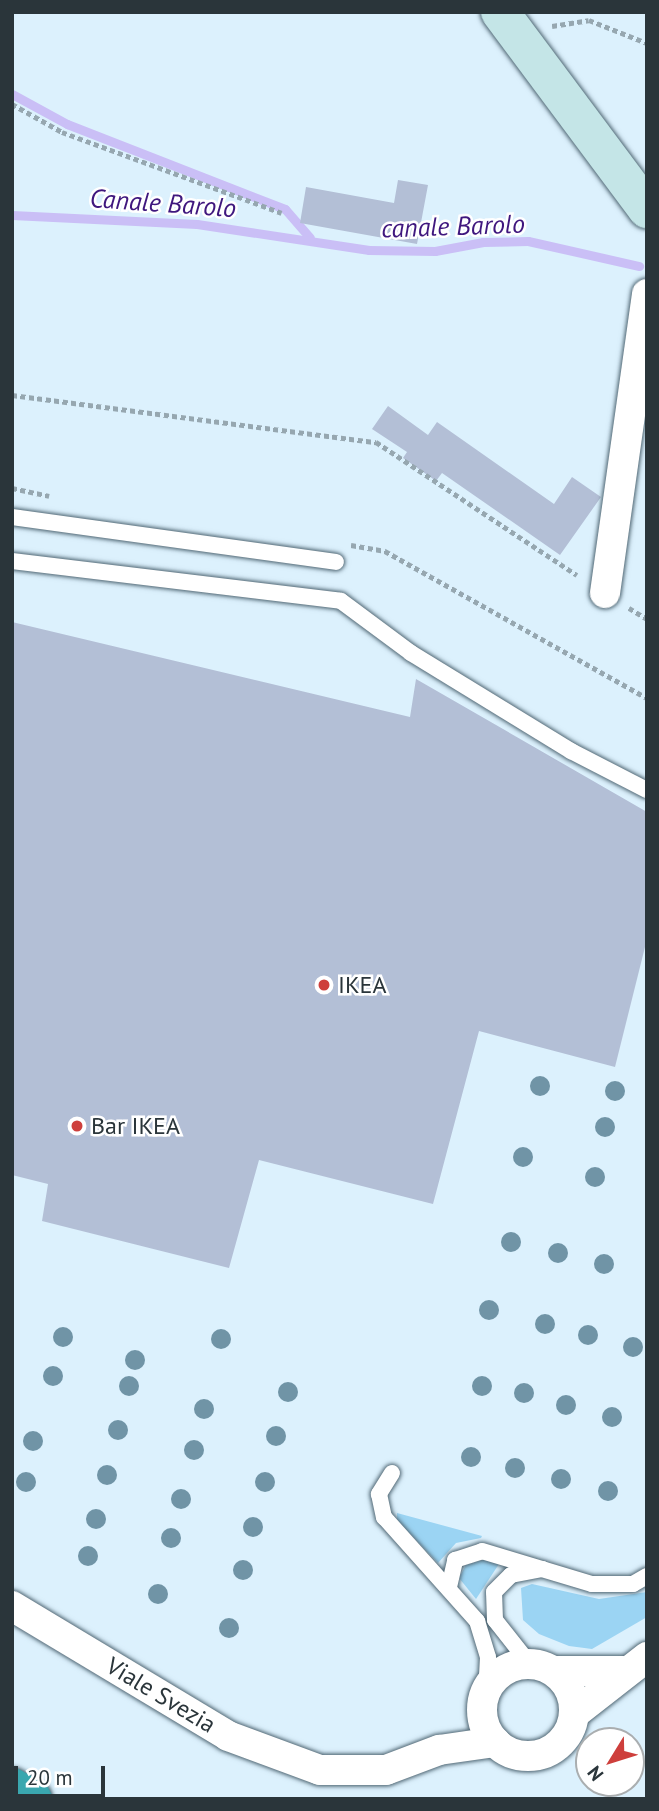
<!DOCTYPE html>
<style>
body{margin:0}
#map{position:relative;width:659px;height:1811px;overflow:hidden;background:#dcf1fd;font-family:"PT Sans",sans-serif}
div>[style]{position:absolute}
.green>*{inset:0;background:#9bd4f3}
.stream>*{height:9px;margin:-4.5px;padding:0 4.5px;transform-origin:4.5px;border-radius:4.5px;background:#cabff6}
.building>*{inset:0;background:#b3bfd6}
.path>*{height:4.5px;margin-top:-2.25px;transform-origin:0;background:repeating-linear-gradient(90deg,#96a7b0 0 5px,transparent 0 8.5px)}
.roads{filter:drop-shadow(0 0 2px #516875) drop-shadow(0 0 2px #516875)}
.service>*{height:16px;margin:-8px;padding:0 8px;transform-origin:8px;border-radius:8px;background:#fff}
.minor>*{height:30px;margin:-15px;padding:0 15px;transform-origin:15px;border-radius:15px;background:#fff}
.minor>.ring{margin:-15px;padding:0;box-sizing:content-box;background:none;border:30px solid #fff;border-radius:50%}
.secondary>*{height:38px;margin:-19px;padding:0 19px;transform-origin:19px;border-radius:19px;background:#c4e5e7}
.motorway>*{height:38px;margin:-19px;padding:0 19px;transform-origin:19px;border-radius:19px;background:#3aa7af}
.trees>*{width:20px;height:20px;margin:-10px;border-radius:50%;background:#7094a6}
.dots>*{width:19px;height:19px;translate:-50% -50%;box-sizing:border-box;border:4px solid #fff;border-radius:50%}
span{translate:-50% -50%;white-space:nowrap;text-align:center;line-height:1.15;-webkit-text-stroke:5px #fff;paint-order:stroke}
.poi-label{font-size:24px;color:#2a353a}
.left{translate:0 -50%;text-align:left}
.street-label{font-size:24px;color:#2a353a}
.water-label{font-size:26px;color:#3f177e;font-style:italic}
.frame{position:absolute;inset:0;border:14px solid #2a353a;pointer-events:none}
.north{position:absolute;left:575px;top:1727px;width:70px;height:70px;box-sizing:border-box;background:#fff;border:2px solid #aaaeb0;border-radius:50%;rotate:232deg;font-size:19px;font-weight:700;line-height:28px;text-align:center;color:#2a353a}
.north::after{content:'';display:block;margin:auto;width:24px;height:32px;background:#ce3f3c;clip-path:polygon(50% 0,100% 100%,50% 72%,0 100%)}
.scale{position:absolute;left:14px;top:1766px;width:91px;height:32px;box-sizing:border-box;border:4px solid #2a353a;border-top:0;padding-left:9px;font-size:21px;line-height:24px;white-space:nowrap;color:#2a353a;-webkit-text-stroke:5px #fff;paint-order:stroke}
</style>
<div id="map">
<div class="green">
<i style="clip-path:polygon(397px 1513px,482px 1536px,481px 1538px,456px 1543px,438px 1563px,397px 1520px)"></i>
<i style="clip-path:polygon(486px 1559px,499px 1564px,476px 1599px,459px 1578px,466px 1565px)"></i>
<i style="clip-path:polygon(532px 1584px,599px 1599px,647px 1592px,647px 1617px,592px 1649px,569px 1646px,539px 1634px,523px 1620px,521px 1588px)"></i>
</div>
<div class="stream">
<i style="left:12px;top:94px;width:63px;rotate:28.6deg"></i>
<i style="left:67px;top:124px;width:234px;rotate:21.3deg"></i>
<i style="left:285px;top:209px;width:38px;rotate:49deg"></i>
<i style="left:12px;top:215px;width:185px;rotate:2.8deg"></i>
<i style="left:197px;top:224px;width:174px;rotate:8.6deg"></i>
<i style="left:369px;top:250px;width:66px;rotate:0.9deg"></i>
<i style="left:435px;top:251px;width:49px;rotate:-10.6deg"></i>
<i style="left:483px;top:242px;width:45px;rotate:-1.3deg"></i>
<i style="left:528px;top:241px;width:114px;rotate:12.7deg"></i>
</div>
<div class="building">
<i style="clip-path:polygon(398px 180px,428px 185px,417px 244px,300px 223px,306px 187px,394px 203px)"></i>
<i style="clip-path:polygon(388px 406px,428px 435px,437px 422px,554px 504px,572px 477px,601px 497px,560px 555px,442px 473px,436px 481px,403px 458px,407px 452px,372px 429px)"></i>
<i style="clip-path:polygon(12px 622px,410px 717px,416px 679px,647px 812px,647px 939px,615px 1067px,479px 1031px,433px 1204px,259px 1160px,229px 1268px,42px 1221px,48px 1184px,12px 1175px)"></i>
</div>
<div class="path">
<i style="left:552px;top:26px;width:37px;rotate:-9deg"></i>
<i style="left:589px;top:20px;width:62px;rotate:21.6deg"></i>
<i style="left:12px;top:104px;width:57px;rotate:29.2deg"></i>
<i style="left:62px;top:132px;width:234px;rotate:20.2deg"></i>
<i style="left:12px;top:395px;width:367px;rotate:7.4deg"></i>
<i style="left:376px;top:442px;width:241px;rotate:33.5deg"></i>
<i style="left:12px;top:488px;width:38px;rotate:12deg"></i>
<i style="left:351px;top:545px;width:35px;rotate:10deg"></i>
<i style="left:385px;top:551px;width:300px;rotate:29.3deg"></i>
<i style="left:629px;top:608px;width:21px;rotate:31deg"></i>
</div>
<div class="roads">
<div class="service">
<i style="left:12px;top:517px;width:327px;rotate:7.9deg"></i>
<i style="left:12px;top:561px;width:331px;rotate:6.9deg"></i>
<i style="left:341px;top:601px;width:87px;rotate:36.6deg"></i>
<i style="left:411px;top:653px;width:188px;rotate:31.5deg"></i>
<i style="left:571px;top:751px;width:85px;rotate:27.2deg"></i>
<i style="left:392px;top:1473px;width:25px;rotate:122deg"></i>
<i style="left:379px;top:1494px;width:24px;rotate:78deg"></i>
<i style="left:384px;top:1517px;width:140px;rotate:48.2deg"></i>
<i style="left:477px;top:1621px;width:38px;rotate:73deg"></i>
<i style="left:488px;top:1657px;width:33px;rotate:93deg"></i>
<i style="left:449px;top:1587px;width:28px;rotate:-77deg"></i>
<i style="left:455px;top:1560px;width:28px;rotate:-18deg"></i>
<i style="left:482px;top:1551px;width:115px;rotate:16.7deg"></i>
<i style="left:592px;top:1584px;width:41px"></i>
<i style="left:633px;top:1584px;width:16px;rotate:-30deg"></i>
<i style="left:529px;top:1663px;width:55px;rotate:-128.3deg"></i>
<i style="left:495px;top:1620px;width:28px;rotate:-92deg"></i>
<i style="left:494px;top:1592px;width:24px;rotate:-45deg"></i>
<i style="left:511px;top:1575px;width:32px;rotate:-11deg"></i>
</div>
<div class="minor">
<i style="left:605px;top:593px;width:302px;rotate:-82deg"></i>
<i style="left:12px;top:1606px;width:252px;rotate:31deg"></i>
<i style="left:228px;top:1736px;width:98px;rotate:20.3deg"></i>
<i style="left:320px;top:1770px;width:66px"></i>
<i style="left:386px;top:1770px;width:57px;rotate:-20.7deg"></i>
<i style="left:439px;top:1750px;width:57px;rotate:-8.1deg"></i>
<i class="ring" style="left:482px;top:1664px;width:62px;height:62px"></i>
<i style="left:555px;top:1671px;width:68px"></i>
<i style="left:574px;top:1714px;width:93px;rotate:-38deg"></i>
</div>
<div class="secondary">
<i style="left:500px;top:12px;width:246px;rotate:53.3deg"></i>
</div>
<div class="motorway">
<i style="left:12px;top:1787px;width:24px;rotate:30deg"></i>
</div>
</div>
<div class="trees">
<i style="left:540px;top:1086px"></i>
<i style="left:615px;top:1091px"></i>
<i style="left:605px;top:1127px"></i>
<i style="left:523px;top:1157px"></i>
<i style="left:595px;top:1177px"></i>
<i style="left:511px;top:1242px"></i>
<i style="left:558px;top:1253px"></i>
<i style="left:604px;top:1264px"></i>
<i style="left:489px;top:1310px"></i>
<i style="left:545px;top:1324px"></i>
<i style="left:588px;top:1335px"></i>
<i style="left:63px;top:1337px"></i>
<i style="left:221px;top:1339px"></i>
<i style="left:633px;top:1347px"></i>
<i style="left:135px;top:1360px"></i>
<i style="left:53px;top:1376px"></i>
<i style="left:129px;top:1386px"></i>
<i style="left:482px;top:1386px"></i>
<i style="left:288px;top:1392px"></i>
<i style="left:524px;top:1393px"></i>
<i style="left:566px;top:1405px"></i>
<i style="left:204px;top:1409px"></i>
<i style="left:612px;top:1417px"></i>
<i style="left:118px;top:1430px"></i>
<i style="left:276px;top:1436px"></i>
<i style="left:33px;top:1441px"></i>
<i style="left:194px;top:1450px"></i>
<i style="left:471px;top:1457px"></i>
<i style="left:515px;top:1468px"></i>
<i style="left:107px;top:1475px"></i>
<i style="left:561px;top:1479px"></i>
<i style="left:26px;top:1482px"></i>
<i style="left:265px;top:1482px"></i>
<i style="left:608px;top:1491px"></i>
<i style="left:181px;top:1499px"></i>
<i style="left:96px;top:1519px"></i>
<i style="left:253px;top:1527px"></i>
<i style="left:171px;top:1538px"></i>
<i style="left:88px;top:1556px"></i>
<i style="left:243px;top:1570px"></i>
<i style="left:158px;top:1594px"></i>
<i style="left:229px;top:1628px"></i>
</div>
<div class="dots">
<i style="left:324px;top:985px;background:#ce3f3c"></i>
<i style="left:77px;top:1126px;background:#ce3f3c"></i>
</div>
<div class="poi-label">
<span class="left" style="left:338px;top:985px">IKEA</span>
<span class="left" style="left:91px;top:1126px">Bar IKEA</span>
</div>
<div class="street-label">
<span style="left:161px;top:1695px;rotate:31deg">Viale Svezia</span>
</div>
<div class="water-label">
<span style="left:163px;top:203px;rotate:4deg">Canale Barolo</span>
<span style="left:453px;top:226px;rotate:-2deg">canale Barolo</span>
</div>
<div class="frame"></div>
<div class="north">N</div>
<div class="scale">20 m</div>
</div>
